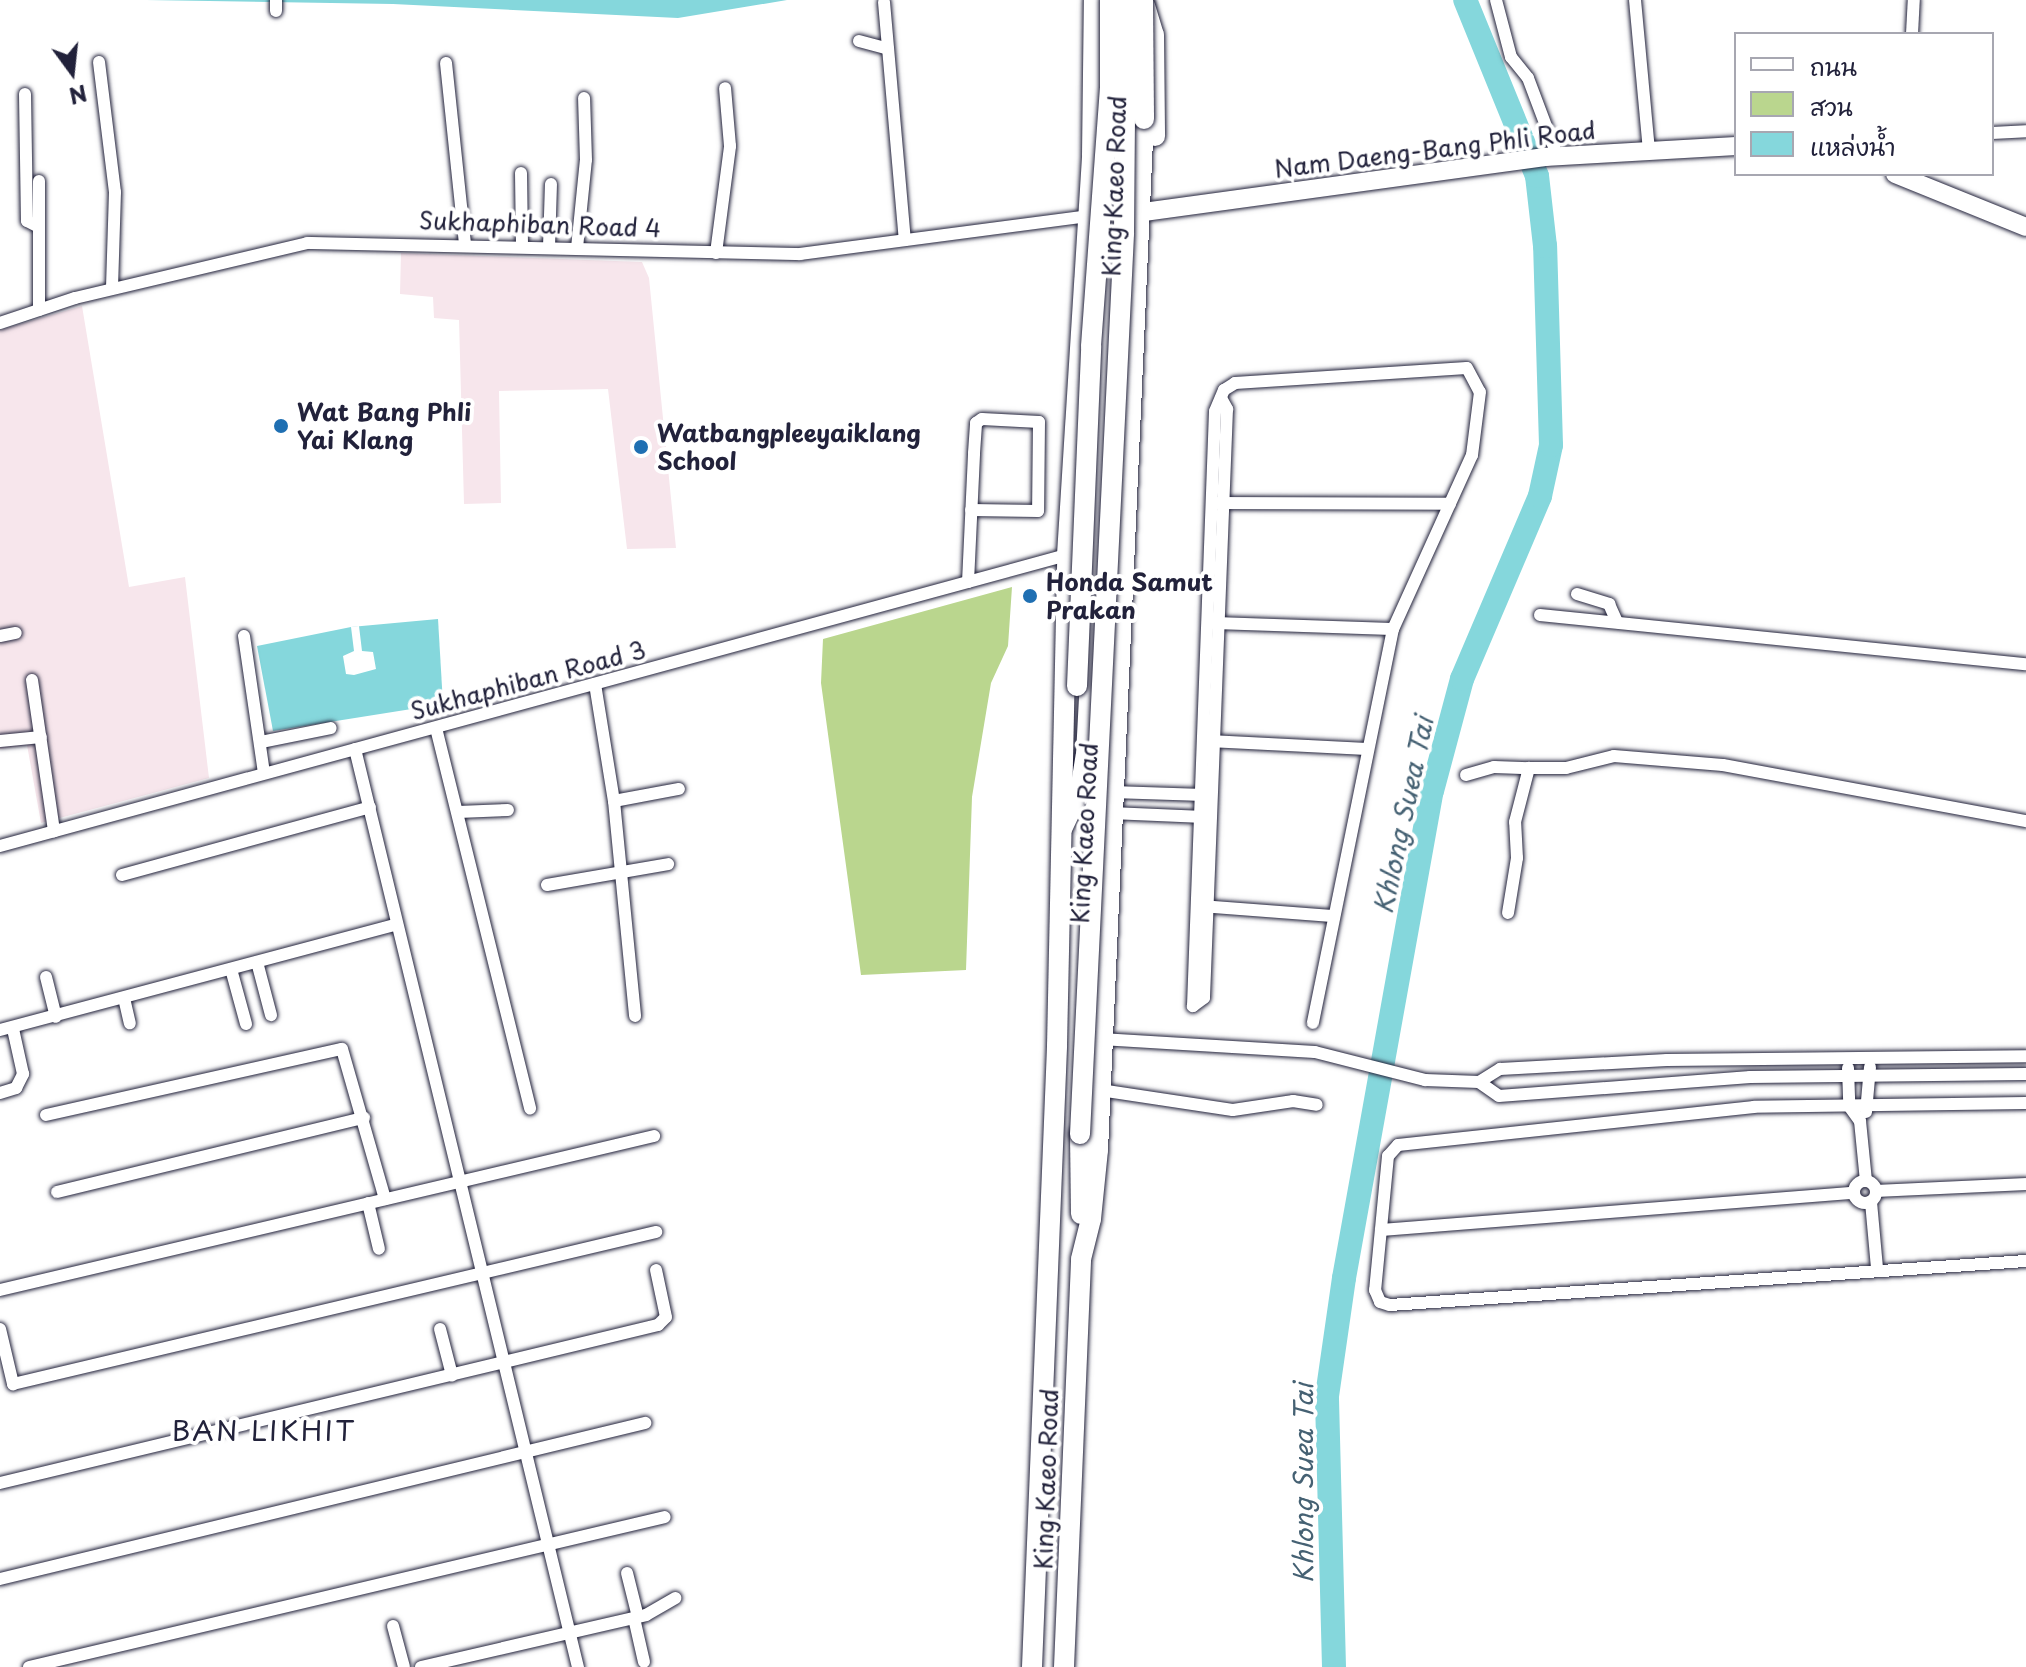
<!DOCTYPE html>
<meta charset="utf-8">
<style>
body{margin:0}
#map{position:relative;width:2026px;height:1667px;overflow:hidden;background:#fff;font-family:"Playpen Sans","Playpen Sans Thai",sans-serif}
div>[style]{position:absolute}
.built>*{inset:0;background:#f7e6ec}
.green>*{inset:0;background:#bad68e}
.water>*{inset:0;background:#85d7dc}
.pier>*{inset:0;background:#fff}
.river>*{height:24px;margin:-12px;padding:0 12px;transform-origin:12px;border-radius:12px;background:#85d7dc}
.roads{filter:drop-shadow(0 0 2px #22223b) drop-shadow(0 0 2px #22223b)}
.street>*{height:12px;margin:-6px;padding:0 6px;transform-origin:6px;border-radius:6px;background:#fff}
.street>.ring{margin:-6px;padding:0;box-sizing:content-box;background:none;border:12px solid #fff;border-radius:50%}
.secondary>*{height:18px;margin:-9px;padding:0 9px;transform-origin:9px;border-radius:9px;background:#fff}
.primary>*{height:20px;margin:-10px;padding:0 10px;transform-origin:10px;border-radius:10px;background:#fff}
.bridges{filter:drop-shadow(0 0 2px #22223b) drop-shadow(0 0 2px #22223b)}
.primary-bridge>*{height:20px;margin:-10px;padding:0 10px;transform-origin:10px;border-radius:10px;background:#fff}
.dots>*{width:22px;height:22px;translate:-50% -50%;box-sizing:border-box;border:4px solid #fff;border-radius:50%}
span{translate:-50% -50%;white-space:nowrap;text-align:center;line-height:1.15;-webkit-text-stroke:8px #fff;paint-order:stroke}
.street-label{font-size:24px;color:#22223b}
.poi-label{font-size:24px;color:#22223b;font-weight:700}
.left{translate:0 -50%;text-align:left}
.water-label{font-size:26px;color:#456173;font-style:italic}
.quarter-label{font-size:28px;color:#22223b;letter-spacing:2px}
.legend{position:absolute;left:1734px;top:32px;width:260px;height:144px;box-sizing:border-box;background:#fff;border:2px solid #a7a7b1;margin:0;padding:10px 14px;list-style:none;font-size:24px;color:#22223b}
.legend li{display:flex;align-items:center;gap:16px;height:40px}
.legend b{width:40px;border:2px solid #a7a7b1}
.north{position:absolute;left:32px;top:32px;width:80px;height:80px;-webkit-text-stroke:6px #fff;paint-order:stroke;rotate:165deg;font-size:22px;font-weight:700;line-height:32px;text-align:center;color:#22223b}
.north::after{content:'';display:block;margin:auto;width:28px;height:36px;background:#22223b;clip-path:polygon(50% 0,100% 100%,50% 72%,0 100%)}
</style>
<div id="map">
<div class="built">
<i style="clip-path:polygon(401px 253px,642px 262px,649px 278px,676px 548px,627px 549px,608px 389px,499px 391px,501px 503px,464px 504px,459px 320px,434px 318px,433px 297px,400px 294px)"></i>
<i style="clip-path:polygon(82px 306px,129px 587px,185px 577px,209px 778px,41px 823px,27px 745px,0 749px,0 330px)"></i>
</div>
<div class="green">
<i style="clip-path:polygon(1012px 587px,1008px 646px,991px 683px,972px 797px,966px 970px,861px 975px,821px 683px,823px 639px)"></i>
</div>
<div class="water">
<i style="clip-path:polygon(146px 0,787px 0,678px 18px,393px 4px)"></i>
<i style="clip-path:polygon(438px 619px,443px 704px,273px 731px,257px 646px,351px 627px)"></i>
</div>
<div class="pier">
<i style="clip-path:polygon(359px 626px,362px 651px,373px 652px,376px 669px,354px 675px,346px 674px,343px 656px,354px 651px,351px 627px)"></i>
</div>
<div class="river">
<i style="left:1334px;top:1667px;width:271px;rotate:-91.5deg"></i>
<i style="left:1327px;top:1396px;width:119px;rotate:-81.8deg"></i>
<i style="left:1344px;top:1278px;width:495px;rotate:-79.8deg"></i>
<i style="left:1432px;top:791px;width:116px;rotate:-75deg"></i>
<i style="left:1462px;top:679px;width:199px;rotate:-66.9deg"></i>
<i style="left:1540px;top:496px;width:52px;rotate:-77.8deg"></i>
<i style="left:1551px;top:445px;width:199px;rotate:-91.7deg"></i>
<i style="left:1545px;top:246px;width:70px;rotate:-96.5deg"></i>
<i style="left:1537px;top:176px;width:190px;rotate:-112.2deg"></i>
</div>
<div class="roads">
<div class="street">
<i style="left:276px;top:0;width:11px;rotate:90deg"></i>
<i style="left:1496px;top:0;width:59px;rotate:75.3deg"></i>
<i style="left:1511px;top:57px;width:27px;rotate:51deg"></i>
<i style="left:1528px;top:78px;width:82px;rotate:69.4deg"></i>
<i style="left:1635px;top:0;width:151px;rotate:84.7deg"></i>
<i style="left:884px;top:2px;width:239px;rotate:85deg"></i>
<i style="left:1912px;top:34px;width:34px;rotate:-87deg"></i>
<i style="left:859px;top:41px;width:30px;rotate:15deg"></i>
<i style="left:99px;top:62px;width:131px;rotate:83deg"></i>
<i style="left:115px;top:192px;width:96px;rotate:91.8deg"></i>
<i style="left:446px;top:63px;width:182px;rotate:84deg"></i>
<i style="left:25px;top:94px;width:127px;rotate:89.1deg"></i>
<i style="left:27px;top:221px;width:11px;rotate:27deg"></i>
<i style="left:1992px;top:133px;width:34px;rotate:-3deg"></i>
<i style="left:521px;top:173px;width:73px;rotate:89.2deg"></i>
<i style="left:39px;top:181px;width:129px;rotate:90deg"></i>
<i style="left:549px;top:247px;width:63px;rotate:-88.2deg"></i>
<i style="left:577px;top:248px;width:88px;rotate:-84.2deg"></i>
<i style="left:586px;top:160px;width:62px;rotate:-91.8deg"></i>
<i style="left:716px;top:253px;width:108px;rotate:-82.5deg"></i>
<i style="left:730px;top:146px;width:58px;rotate:-94.9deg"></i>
<i style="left:0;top:323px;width:79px;rotate:-18.4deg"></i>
<i style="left:75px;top:298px;width:238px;rotate:-13.3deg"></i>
<i style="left:307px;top:243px;width:493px;rotate:1.3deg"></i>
<i style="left:800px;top:254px;width:290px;rotate:-7.5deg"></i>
<i style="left:1221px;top:398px;width:13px;rotate:61deg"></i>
<i style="left:1227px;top:409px;width:589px;rotate:92.24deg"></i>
<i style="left:1204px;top:998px;width:14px;rotate:144deg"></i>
<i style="left:1193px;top:1006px;width:595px;rotate:-87.88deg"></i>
<i style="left:1215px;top:411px;width:23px;rotate:-67deg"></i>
<i style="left:1224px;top:390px;width:13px;rotate:-32deg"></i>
<i style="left:1235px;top:383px;width:232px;rotate:-3.7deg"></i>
<i style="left:1467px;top:368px;width:27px;rotate:62deg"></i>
<i style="left:1480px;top:392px;width:64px;rotate:97.2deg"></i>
<i style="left:1472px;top:455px;width:191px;rotate:114.4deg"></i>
<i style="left:1393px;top:629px;width:402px;rotate:101.5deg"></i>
<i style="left:1218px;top:503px;width:232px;rotate:0.2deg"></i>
<i style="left:968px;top:582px;width:129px;rotate:-87.3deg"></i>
<i style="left:974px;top:453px;width:30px;rotate:-86deg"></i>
<i style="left:976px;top:423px;width:7px;rotate:-34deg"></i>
<i style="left:982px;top:419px;width:57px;rotate:3deg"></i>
<i style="left:1039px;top:422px;width:89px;rotate:90.6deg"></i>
<i style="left:1038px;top:511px;width:67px;rotate:-179.1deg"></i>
<i style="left:1577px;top:594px;width:34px;rotate:17deg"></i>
<i style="left:1609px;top:604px;width:20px;rotate:66deg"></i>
<i style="left:1540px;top:615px;width:488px;rotate:5.8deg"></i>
<i style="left:1214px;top:623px;width:179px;rotate:1.9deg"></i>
<i style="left:0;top:636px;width:16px;rotate:-11deg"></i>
<i style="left:244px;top:636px;width:138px;rotate:81.7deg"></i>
<i style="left:32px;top:680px;width:153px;rotate:81.7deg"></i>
<i style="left:595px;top:684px;width:119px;rotate:80.8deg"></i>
<i style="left:614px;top:801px;width:216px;rotate:84.4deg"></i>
<i style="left:436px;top:728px;width:392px;rotate:76.1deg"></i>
<i style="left:0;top:741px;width:41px;rotate:-5.6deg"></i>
<i style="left:1209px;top:741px;width:158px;rotate:2.9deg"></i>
<i style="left:261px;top:742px;width:71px;rotate:-11.3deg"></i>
<i style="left:355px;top:749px;width:945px;rotate:76.35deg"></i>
<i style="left:1466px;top:775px;width:29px;rotate:-16deg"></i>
<i style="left:1494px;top:767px;width:35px;rotate:2deg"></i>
<i style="left:1112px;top:792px;width:92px;rotate:1.9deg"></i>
<i style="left:614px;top:801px;width:66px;rotate:-10.5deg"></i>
<i style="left:458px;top:812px;width:50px;rotate:-2.3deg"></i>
<i style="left:1111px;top:813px;width:93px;rotate:2.5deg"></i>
<i style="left:0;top:846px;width:1106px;rotate:-15.26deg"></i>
<i style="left:122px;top:875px;width:257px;rotate:-15.3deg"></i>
<i style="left:547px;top:885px;width:123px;rotate:-9.8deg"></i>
<i style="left:1200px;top:906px;width:133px;rotate:4.3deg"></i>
<i style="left:1508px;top:913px;width:56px;rotate:-80.7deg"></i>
<i style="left:1517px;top:858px;width:36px;rotate:-93deg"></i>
<i style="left:1515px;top:822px;width:56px;rotate:-75.5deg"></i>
<i style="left:1529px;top:768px;width:37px"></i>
<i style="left:1566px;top:768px;width:49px;rotate:-14deg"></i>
<i style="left:1614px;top:756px;width:109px;rotate:4.7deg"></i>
<i style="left:1723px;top:765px;width:308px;rotate:10.5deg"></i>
<i style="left:257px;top:962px;width:55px;rotate:75.2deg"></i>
<i style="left:231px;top:969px;width:57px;rotate:74.7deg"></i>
<i style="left:46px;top:977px;width:41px;rotate:76deg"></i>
<i style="left:124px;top:998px;width:26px;rotate:77deg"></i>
<i style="left:0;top:1030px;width:411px;rotate:-14.9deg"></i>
<i style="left:1101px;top:1039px;width:214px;rotate:3.5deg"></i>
<i style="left:1315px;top:1052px;width:114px;rotate:14.3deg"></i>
<i style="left:1425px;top:1080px;width:54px;rotate:2.1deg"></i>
<i style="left:1479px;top:1082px;width:24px;rotate:35deg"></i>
<i style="left:1499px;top:1096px;width:252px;rotate:-4.3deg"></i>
<i style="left:1750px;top:1077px;width:276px;rotate:-0.6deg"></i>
<i style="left:1848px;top:1068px;width:38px;rotate:88deg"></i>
<i style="left:1849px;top:1106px;width:19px;rotate:54deg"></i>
<i style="left:1860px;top:1121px;width:60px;rotate:84.3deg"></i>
<i style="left:1479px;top:1082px;width:25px;rotate:-32deg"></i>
<i style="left:1500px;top:1069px;width:167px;rotate:-3.1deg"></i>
<i style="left:1667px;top:1060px;width:359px;rotate:-0.6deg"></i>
<i style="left:1100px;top:1090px;width:134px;rotate:8.6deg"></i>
<i style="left:1233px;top:1110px;width:61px;rotate:-8.5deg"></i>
<i style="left:1293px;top:1101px;width:24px;rotate:9deg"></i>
<i style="left:0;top:1093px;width:17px;rotate:-17deg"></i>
<i style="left:16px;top:1088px;width:16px;rotate:-63deg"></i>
<i style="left:23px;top:1074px;width:46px;rotate:-102.5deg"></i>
<i style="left:2026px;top:1103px;width:272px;rotate:179.2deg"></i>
<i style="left:1754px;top:1107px;width:358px;rotate:173.9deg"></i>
<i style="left:1398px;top:1145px;width:15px;rotate:132deg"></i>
<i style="left:1388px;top:1156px;width:135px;rotate:95.5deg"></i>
<i style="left:1375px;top:1290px;width:13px;rotate:67deg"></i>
<i style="left:1380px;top:1302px;width:10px;rotate:17deg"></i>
<i style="left:1390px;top:1305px;width:638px;rotate:-3.96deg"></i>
<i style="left:1866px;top:1112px;width:45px;rotate:-84.9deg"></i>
<i style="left:46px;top:1115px;width:303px;rotate:-12.6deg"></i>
<i style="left:342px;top:1049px;width:156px;rotate:74deg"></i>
<i class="ring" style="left:1854px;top:1181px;width:10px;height:10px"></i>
<i style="left:1876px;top:1191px;width:150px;rotate:-2.7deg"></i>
<i style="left:57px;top:1192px;width:316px;rotate:-13.6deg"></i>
<i style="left:1871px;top:1202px;width:66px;rotate:84.8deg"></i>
<i style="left:368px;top:1203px;width:47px;rotate:76.6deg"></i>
<i style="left:1381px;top:1230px;width:474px;rotate:-4.5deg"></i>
<i style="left:0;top:1290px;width:672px;rotate:-13.25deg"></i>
<i style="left:0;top:1329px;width:57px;rotate:76.7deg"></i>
<i style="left:13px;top:1384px;width:661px;rotate:-13.3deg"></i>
<i style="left:440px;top:1329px;width:48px;rotate:75.4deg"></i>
<i style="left:0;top:1483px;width:677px;rotate:-13.5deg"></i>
<i style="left:658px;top:1325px;width:11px;rotate:-45deg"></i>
<i style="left:666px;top:1317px;width:48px;rotate:-102deg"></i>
<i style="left:627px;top:1573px;width:45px;rotate:76deg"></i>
<i style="left:0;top:1579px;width:664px;rotate:-13.6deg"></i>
<i style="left:634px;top:1618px;width:45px;rotate:77.2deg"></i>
<i style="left:393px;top:1626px;width:42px;rotate:75deg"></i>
<i style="left:29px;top:1667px;width:653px;rotate:-13.27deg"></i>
<i style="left:421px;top:1667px;width:231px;rotate:-13deg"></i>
<i style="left:646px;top:1615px;width:34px;rotate:-30deg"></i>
</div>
<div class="secondary">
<i style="left:1895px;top:174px;width:141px;rotate:22deg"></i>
<i style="left:1129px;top:214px;width:420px;rotate:-7.8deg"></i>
<i style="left:1545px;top:157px;width:191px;rotate:-3.3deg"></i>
</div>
<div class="primary">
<i style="left:1145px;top:6px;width:30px;rotate:73deg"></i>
<i style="left:1154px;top:35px;width:101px;rotate:89.4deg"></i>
<i style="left:1062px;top:829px;width:42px;rotate:-64.7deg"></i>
<i style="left:1080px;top:791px;width:36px;rotate:-81deg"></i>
<i style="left:1086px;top:755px;width:538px;rotate:-87.02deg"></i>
<i style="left:1114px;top:218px;width:36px;rotate:-108deg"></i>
<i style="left:1080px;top:1134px;width:80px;rotate:89.3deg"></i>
<i style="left:1032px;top:1667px;width:622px;rotate:-87.69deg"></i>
<i style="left:1057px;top:1046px;width:491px;rotate:-88.8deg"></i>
<i style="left:1067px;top:555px;width:401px;rotate:-86.4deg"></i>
<i style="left:1092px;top:155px;width:155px;rotate:-89.3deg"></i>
<i style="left:1064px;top:1667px;width:408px;rotate:-87.6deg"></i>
<i style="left:1081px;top:1259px;width:41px;rotate:-76deg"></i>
<i style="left:1091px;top:1219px;width:69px;rotate:-84.2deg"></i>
<i style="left:1098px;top:1150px;width:1032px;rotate:-87.45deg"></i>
</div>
</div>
<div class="bridges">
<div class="primary-bridge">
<i style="left:1143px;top:0;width:119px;rotate:89.5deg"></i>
<i style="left:1077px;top:686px;width:340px;rotate:-87.6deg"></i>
<i style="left:1091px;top:346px;width:258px;rotate:-85.8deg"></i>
<i style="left:1110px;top:89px;width:89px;rotate:-90deg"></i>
<i style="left:1080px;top:1134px;width:902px;rotate:-87.2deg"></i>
<i style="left:1124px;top:233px;width:233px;rotate:-89.5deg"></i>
</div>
</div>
<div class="dots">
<i style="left:281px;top:426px;background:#1f6fb2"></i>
<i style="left:641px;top:447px;background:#1f6fb2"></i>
<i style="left:1030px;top:596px;background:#1f6fb2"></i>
</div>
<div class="street-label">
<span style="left:1435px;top:149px;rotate:-7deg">Nam Daeng-Bang Phli Road</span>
<span style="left:1114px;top:186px;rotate:-88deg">King Kaeo Road</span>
<span style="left:540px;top:224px;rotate:2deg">Sukhaphiban Road 4</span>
<span style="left:528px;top:680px;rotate:-15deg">Sukhaphiban Road 3</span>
<span style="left:1084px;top:833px;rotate:-87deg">King Kaeo Road</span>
<span style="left:1046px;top:1479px;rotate:-88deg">King Kaeo Road</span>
</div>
<div class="poi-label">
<span class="left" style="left:297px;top:426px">Wat Bang Phli<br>Yai Klang</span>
<span class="left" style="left:657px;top:447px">Watbangpleeyaiklang<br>School</span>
<span class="left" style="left:1046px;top:596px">Honda Samut<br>Prakan</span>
</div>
<div class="water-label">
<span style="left:1403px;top:815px;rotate:-78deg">Khlong Suea Tai</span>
<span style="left:1303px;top:1483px;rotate:-90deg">Khlong Suea Tai</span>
</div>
<div class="quarter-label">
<span style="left:264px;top:1430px">BAN LIKHIT</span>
</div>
<ul class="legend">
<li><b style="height:10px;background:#fff"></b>ถนน</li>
<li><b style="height:22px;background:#bad68e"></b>สวน</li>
<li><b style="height:22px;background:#85d7dc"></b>แหล่งน้ำ</li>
</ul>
<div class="north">N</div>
</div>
